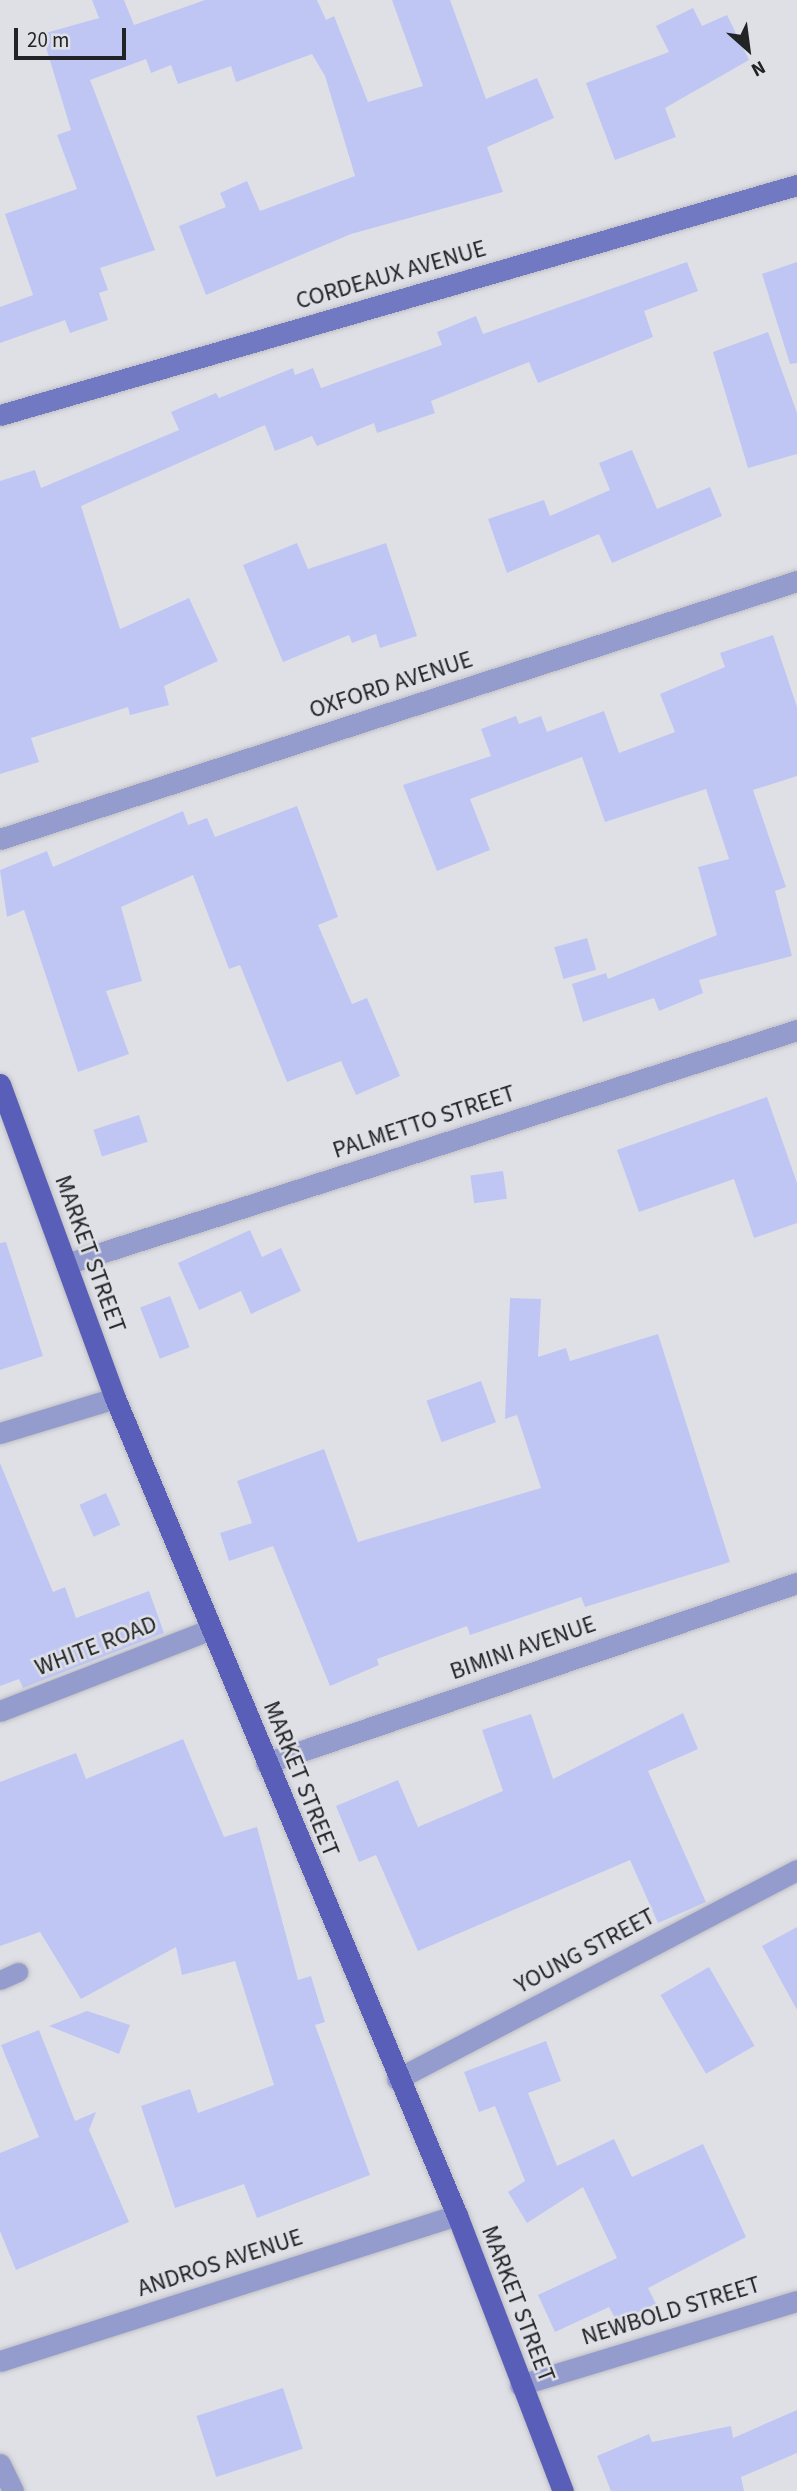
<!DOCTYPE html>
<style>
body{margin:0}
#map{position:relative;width:797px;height:2491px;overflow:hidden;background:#dfe0e6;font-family:"Source Sans 3",sans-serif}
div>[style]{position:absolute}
.building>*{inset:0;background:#bfc6f3;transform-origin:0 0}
.roads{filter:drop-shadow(0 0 2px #bdbec3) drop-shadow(0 0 2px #bdbec3)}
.lane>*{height:19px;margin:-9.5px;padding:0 9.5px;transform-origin:9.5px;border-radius:9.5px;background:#949cce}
.street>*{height:21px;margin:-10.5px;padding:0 10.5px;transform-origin:10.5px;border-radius:10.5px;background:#949cce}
.secondary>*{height:21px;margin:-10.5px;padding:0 10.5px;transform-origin:10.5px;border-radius:10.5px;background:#7179c2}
.primary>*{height:21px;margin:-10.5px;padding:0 10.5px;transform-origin:10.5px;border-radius:10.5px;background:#595eb9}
span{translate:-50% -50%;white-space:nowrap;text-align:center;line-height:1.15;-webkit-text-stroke:5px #dfe0e6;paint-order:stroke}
.street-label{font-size:24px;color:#222325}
.north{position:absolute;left:713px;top:14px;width:70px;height:70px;-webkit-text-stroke:5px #dfe0e6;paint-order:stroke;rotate:152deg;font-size:19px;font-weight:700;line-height:28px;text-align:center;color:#222325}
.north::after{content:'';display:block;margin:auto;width:24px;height:32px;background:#222325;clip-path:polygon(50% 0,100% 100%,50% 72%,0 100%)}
.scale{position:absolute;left:14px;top:28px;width:112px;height:32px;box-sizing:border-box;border:4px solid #222325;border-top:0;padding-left:9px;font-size:21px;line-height:24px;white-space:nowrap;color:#222325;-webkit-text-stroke:5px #dfe0e6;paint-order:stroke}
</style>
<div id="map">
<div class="building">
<i style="clip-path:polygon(92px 0,124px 0,134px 25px,205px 0,317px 0,326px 20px,334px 16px,368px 102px,423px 86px,392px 0,450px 0,486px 99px,537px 78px,554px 118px,487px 147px,503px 192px,351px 234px,206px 295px,179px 226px,226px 207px,220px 193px,247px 181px,260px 211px,355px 176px,325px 76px,312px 54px,236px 82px,231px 66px,178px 84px,171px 65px,151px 73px,146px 59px,90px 80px,155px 250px,100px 268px,108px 290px,99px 293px,108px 320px,70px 333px,65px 320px,0 343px,0 307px,33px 295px,5px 214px,77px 189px,57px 135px,71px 130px,42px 34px,99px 18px)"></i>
<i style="clip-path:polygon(693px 8px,702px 26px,727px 15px,749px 60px,665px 108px,676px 137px,615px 160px,586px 83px,669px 52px,656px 26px)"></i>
<i style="clip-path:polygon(687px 262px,698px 291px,644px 311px,653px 337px,538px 383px,529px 362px,431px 401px,435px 413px,377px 433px,374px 423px,317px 446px,312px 436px,275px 451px,265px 425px,81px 506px,120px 629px,189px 598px,218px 661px,164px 686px,169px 705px,130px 715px,128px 707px,31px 738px,39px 762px,0 774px,0 481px,35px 470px,41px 488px,179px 430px,171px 412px,216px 393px,219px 398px,293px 368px,295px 375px,313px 368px,321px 388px,442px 345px,437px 332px,476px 316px,483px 334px)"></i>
<i style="clip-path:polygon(797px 262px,797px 363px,790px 364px,762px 274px)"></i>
<i style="clip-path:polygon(768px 332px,797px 413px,797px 454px,748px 468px,713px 352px)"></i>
<i style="clip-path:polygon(632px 450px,657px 509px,710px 487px,722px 516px,612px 563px,599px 534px,507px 573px,488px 519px,544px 500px,550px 516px,610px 490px,599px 463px)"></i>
<i style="clip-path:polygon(297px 543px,308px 569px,386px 543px,417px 636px,380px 648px,376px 634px,352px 643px,349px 635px,283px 662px,243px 565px)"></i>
<i style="clip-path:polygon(773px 635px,797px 707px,797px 776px,753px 790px,786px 887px,775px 891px,792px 956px,699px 980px,703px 993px,659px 1011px,654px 998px,583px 1022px,572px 984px,606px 973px,608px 979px,717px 935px,698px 867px,729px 859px,706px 789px,605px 822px,582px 757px,470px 799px,490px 850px,437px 871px,403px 785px,491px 756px,481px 729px,516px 716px,519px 724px,541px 716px,547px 732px,604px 711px,619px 753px,675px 732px,660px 694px,725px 667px,720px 653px)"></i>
<i style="clip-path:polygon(297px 806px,338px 917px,318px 925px,352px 1004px,367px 998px,400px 1076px,356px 1095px,341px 1061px,287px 1082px,240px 965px,229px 969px,193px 875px,121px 907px,142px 981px,106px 991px,129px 1054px,78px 1072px,24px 910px,7px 917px,0 870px,47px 851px,53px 867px,183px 811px,188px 825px,207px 818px,215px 837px)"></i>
<i style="left:587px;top:938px;width:33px;height:34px;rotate:74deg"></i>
<i style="clip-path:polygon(767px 1097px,797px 1183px,797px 1223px,754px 1238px,734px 1179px,639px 1212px,617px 1150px)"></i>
<i style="left:139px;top:1115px;width:28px;height:48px;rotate:72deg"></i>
<i style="left:503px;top:1171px;width:28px;height:33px;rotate:82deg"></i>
<i style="clip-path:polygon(250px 1230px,262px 1257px,281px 1248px,301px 1291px,251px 1314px,241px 1291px,199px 1310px,178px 1263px)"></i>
<i style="clip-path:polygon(6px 1242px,43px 1356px,0 1370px,0 1243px)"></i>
<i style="left:170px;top:1296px;width:55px;height:32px;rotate:69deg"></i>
<i style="clip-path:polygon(510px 1298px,541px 1299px,538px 1357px,566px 1348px,570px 1361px,658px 1334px,730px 1562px,585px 1607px,581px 1597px,470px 1635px,467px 1626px,377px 1659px,379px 1665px,330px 1686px,273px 1546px,229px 1561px,220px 1533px,252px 1523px,237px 1481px,324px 1449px,358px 1542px,541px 1488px,517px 1415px,505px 1419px)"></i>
<i style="left:481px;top:1381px;width:44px;height:58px;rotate:70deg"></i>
<i style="clip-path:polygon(0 1463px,53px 1592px,65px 1587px,76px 1618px,149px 1591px,164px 1633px,23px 1688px,19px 1679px,0 1686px)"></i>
<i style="left:106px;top:1493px;width:35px;height:29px;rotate:66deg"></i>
<i style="clip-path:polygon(683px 1713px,698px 1749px,648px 1771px,706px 1902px,658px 1923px,630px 1860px,418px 1951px,376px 1855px,359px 1862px,336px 1806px,398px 1780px,418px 1827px,503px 1791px,482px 1730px,531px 1714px,553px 1779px)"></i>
<i style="clip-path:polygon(183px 1739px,224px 1837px,257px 1827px,298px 1980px,311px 1976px,325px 2022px,315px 2025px,370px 2175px,257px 2218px,244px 2184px,175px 2208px,141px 2106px,190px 2089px,198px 2113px,274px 2085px,235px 1961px,182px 1975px,176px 1947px,81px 1999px,40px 1932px,0 1946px,0 1782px,76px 1753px,86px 1779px)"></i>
<i style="clip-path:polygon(797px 1927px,797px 2010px,762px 1946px)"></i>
<i style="left:709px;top:1967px;width:91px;height:56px;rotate:60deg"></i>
<i style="clip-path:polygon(87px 2011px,130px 2025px,119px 2054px,49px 2026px)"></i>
<i style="clip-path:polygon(39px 2030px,75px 2121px,96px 2112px,89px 2130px,129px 2222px,16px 2270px,0 2231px,0 2153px,39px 2137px,1px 2045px)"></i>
<i style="clip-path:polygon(546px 2041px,561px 2081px,528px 2093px,557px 2166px,614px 2139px,632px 2177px,703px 2144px,746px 2237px,648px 2288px,656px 2304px,617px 2322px,609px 2307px,555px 2332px,538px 2295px,617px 2258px,583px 2187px,527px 2223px,508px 2192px,525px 2181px,495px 2106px,479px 2112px,464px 2072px)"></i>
<i style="left:283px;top:2388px;width:64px;height:91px;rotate:72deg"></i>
<i style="clip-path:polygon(797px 2410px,797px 2453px,741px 2477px,744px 2491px,611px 2491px,597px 2456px,649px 2434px,652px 2442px,731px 2426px,733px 2438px)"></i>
</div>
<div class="roads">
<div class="lane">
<i style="left:0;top:1980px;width:20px;rotate:-24deg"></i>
</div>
<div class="street">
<i style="left:0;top:839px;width:838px;rotate:-17.94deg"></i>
<i style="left:66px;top:1264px;width:768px;rotate:-17.75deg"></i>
<i style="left:0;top:1433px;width:120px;rotate:-16.9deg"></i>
<i style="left:0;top:1711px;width:226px;rotate:-21.2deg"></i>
<i style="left:266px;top:1763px;width:561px;rotate:-18.73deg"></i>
<i style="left:397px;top:2079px;width:451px;rotate:-27.6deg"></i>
<i style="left:0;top:2361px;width:480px;rotate:-17.7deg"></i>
<i style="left:520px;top:2385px;width:289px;rotate:-16.9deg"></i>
<i style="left:0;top:2464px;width:30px;rotate:64deg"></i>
</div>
<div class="secondary">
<i style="left:0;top:415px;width:830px;rotate:-16.1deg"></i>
</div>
<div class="primary">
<i style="left:0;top:1084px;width:334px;rotate:69.9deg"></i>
<i style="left:115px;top:1398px;width:886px;rotate:67.29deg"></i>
<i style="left:457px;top:2215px;width:296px;rotate:69deg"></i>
</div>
</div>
<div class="street-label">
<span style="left:391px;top:275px;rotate:-16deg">CORDEAUX AVENUE</span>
<span style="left:391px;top:685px;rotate:-18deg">OXFORD AVENUE</span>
<span style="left:424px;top:1122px;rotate:-18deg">PALMETTO STREET</span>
<span style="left:90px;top:1254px;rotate:70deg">MARKET STREET</span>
<span style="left:96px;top:1646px;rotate:-21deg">WHITE ROAD</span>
<span style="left:523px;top:1648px;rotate:-19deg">BIMINI AVENUE</span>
<span style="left:301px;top:1779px;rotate:68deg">MARKET STREET</span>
<span style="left:585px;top:1951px;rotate:-28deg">YOUNG STREET</span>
<span style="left:220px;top:2263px;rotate:-18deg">ANDROS AVENUE</span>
<span style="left:518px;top:2304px;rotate:69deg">MARKET STREET</span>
<span style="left:671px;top:2311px;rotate:-17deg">NEWBOLD STREET</span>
</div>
<div class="north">N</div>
<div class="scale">20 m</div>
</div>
